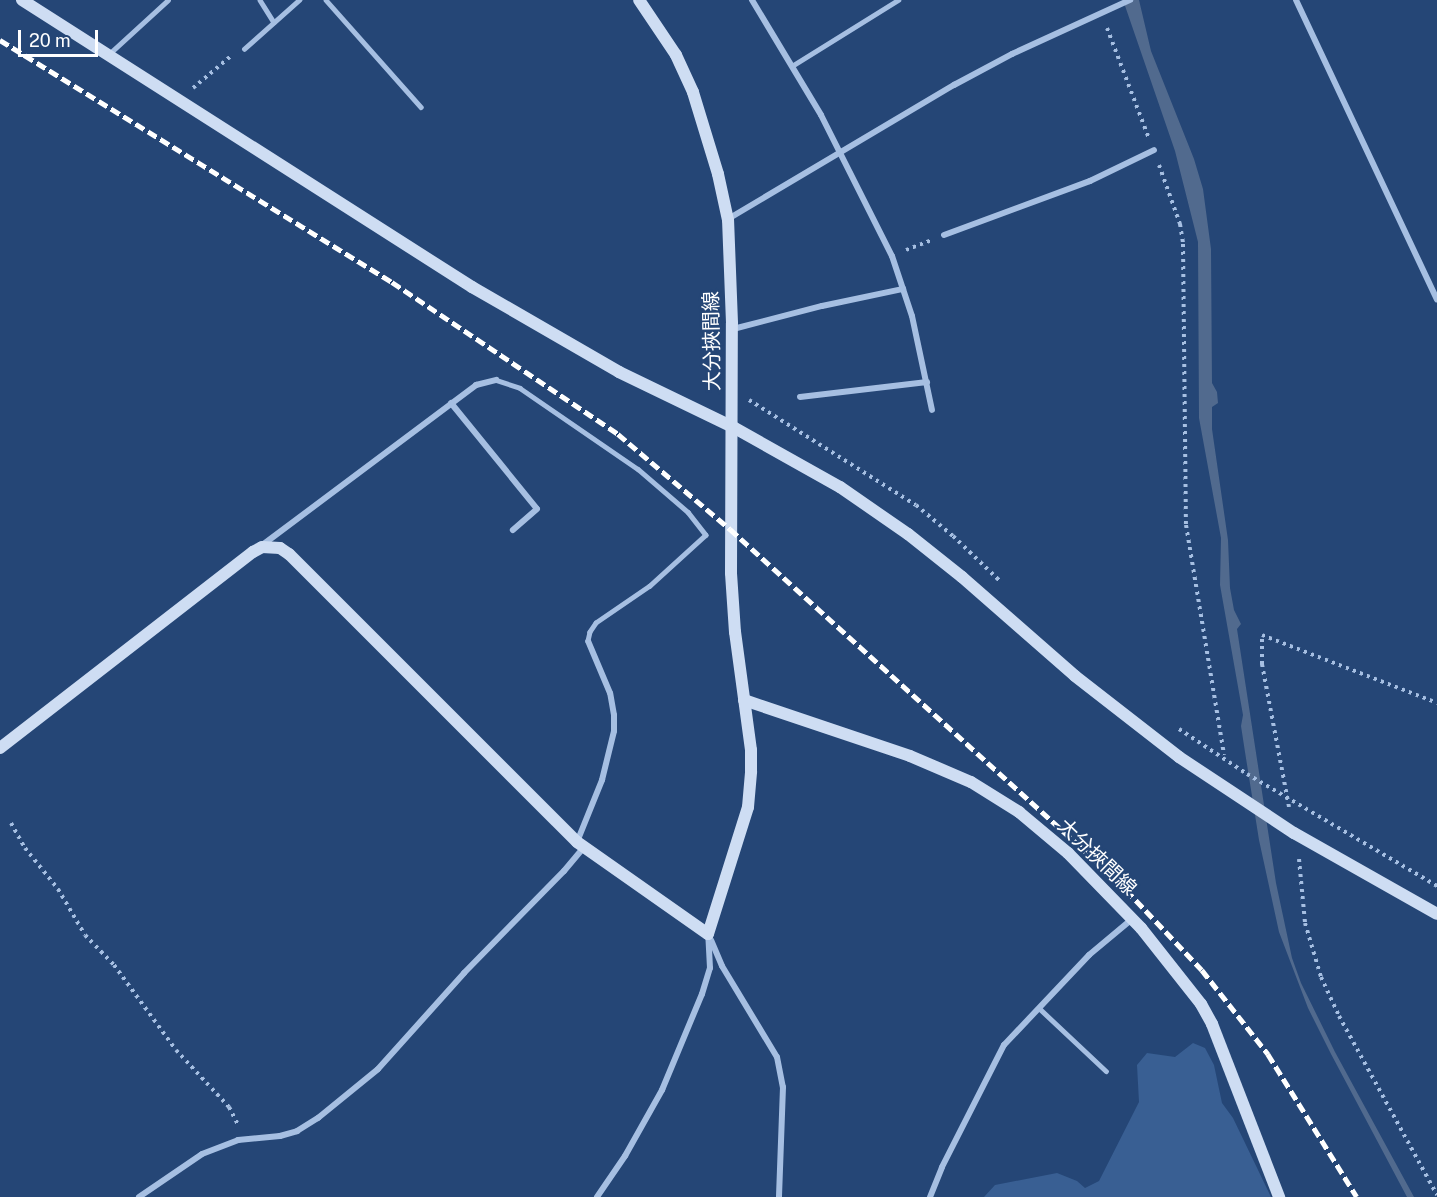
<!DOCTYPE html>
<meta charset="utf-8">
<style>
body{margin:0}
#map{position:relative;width:1437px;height:1197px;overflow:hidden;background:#254676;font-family:"Public Sans","Noto Sans JP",sans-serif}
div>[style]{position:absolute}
.green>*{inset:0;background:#395f93}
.water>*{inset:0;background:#516a8e}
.path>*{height:4px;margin-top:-2px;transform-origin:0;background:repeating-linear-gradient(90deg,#a6bfe2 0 3px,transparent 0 7.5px)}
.lane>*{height:4.5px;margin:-2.25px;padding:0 2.25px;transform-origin:2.25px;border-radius:2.25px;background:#a6bfe2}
.street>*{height:6px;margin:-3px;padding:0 3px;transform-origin:3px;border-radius:3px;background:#a6bfe2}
.secondary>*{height:12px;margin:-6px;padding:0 6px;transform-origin:6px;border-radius:6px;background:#ceddf3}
.rail>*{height:4.5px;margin-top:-2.25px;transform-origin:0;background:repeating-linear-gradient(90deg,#fff 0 10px,transparent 0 14.5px)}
span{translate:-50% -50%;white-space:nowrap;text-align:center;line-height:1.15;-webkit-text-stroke:4.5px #254676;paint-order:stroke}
.street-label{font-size:20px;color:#fff}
.scale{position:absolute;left:18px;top:30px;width:80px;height:27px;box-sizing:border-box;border:3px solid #fff;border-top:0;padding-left:8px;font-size:18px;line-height:21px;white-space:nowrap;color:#fff;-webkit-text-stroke:4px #254676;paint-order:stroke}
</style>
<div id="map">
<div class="green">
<i style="clip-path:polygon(1193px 1043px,1205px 1048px,1214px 1065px,1222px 1103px,1233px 1118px,1271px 1197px,984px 1197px,995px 1185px,1057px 1173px,1077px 1181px,1085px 1188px,1099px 1181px,1139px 1102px,1137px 1065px,1147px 1053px,1175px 1057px)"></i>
</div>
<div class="water">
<i style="clip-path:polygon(1123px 0,1139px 0,1151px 51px,1194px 159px,1203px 189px,1211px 249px,1212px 383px,1217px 392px,1218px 403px,1212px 407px,1212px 429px,1228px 540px,1230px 588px,1234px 610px,1241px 624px,1237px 629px,1276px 883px,1292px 958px,1301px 983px,1335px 1052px,1414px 1197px,1407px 1197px,1331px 1054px,1308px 1008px,1279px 932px,1259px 840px,1245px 752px,1241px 726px,1243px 715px,1220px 585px,1221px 538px,1199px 418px,1198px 242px,1175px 151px)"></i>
</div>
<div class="path">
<i style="left:1107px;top:28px;width:116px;rotate:69.2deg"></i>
<i style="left:193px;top:88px;width:50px;rotate:-40.1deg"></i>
<i style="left:1159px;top:165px;width:63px;rotate:70.4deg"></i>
<i style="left:1180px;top:224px;width:20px;rotate:81deg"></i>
<i style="left:1183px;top:244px;width:281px;rotate:89.4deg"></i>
<i style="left:1186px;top:525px;width:233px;rotate:80.6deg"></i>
<i style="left:906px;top:250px;width:26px;rotate:-21deg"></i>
<i style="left:749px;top:400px;width:197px;rotate:32.2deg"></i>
<i style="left:916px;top:505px;width:48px;rotate:40deg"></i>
<i style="left:953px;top:536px;width:65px;rotate:43.8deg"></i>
<i style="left:1179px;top:729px;width:82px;rotate:33.5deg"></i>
<i style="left:1247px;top:774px;width:221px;rotate:30.5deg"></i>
<i style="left:1289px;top:807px;width:146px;rotate:-100.7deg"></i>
<i style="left:1262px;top:664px;width:29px;rotate:-90deg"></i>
<i style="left:1262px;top:635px;width:188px;rotate:21.2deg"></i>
<i style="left:11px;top:823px;width:29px;rotate:61deg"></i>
<i style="left:25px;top:848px;width:53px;rotate:51.2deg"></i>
<i style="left:58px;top:889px;width:53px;rotate:59.6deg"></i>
<i style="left:85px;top:935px;width:42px;rotate:46deg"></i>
<i style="left:114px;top:965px;width:105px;rotate:53.9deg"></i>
<i style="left:176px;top:1050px;width:78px;rotate:47.1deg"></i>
<i style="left:229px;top:1107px;width:20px;rotate:63deg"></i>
<i style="left:1299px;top:859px;width:64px;rotate:84.6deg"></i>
<i style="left:1305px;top:923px;width:56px;rotate:73.5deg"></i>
<i style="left:1321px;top:977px;width:43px;rotate:65.2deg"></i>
<i style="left:1339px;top:1016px;width:204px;rotate:61.3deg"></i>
</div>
<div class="lane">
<i style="left:260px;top:0;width:26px;rotate:58deg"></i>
<i style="left:326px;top:0;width:143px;rotate:48.4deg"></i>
<i style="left:244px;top:49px;width:74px;rotate:-41.7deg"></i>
<i style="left:108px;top:55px;width:81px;rotate:-42.5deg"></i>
<i style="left:792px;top:66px;width:125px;rotate:-31.9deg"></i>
<i style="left:496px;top:380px;width:25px;rotate:18deg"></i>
<i style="left:520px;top:388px;width:143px;rotate:34.5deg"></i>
<i style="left:638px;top:469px;width:66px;rotate:40.7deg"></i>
<i style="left:688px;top:512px;width:29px;rotate:52deg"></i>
<i style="left:706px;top:535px;width:76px;rotate:137.7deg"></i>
<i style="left:650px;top:586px;width:65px;rotate:145.6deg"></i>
<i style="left:596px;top:623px;width:11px;rotate:124deg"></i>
<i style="left:590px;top:632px;width:9px;rotate:103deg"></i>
<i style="left:1039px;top:1008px;width:92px;rotate:43.2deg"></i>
</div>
<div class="street">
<i style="left:752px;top:0;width:134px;rotate:59deg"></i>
<i style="left:821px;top:115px;width:158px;rotate:63.3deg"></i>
<i style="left:892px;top:256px;width:63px;rotate:71.6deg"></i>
<i style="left:912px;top:316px;width:96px;rotate:78deg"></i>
<i style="left:1296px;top:0;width:331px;rotate:64.8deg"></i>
<i style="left:728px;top:219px;width:263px;rotate:-30.7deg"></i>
<i style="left:954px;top:85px;width:66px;rotate:-28.1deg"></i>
<i style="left:1012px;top:54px;width:130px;rotate:-24.6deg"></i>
<i style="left:944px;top:235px;width:156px;rotate:-20.3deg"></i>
<i style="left:1090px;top:181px;width:71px;rotate:-25.8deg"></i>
<i style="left:733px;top:329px;width:92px;rotate:-14.5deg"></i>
<i style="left:822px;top:306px;width:83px;rotate:-11.9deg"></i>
<i style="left:800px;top:397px;width:128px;rotate:-6.7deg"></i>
<i style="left:451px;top:403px;width:136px;rotate:50.9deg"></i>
<i style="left:537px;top:509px;width:32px;rotate:139deg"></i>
<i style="left:261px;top:546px;width:269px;rotate:-36.8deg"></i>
<i style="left:476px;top:385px;width:21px;rotate:-14deg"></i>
<i style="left:577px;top:842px;width:67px;rotate:-68deg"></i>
<i style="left:602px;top:780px;width:50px;rotate:-76.2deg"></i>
<i style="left:614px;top:731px;width:16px;rotate:-90deg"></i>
<i style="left:614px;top:715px;width:22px;rotate:-100deg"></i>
<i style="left:610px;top:693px;width:56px;rotate:-112.9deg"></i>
<i style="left:711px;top:940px;width:28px;rotate:67deg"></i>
<i style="left:722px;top:966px;width:106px;rotate:58.9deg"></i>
<i style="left:777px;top:1057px;width:31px;rotate:79deg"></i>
<i style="left:783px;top:1087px;width:110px;rotate:92.1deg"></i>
<i style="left:139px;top:1197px;width:76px;rotate:-34.3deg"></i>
<i style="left:202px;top:1154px;width:39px;rotate:-21deg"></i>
<i style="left:238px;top:1140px;width:42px;rotate:-5.4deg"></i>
<i style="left:280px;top:1136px;width:18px;rotate:-16deg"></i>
<i style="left:297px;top:1131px;width:25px;rotate:-32deg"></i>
<i style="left:318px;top:1118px;width:77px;rotate:-39.2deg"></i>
<i style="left:378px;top:1069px;width:129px;rotate:-48.1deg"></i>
<i style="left:464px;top:973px;width:143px;rotate:-45.6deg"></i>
<i style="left:564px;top:871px;width:30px;rotate:-50deg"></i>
<i style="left:597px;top:1197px;width:50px;rotate:-55.7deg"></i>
<i style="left:625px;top:1156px;width:76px;rotate:-60.7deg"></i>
<i style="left:662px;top:1090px;width:104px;rotate:-67.4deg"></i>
<i style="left:702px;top:994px;width:27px;rotate:-73deg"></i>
<i style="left:710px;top:968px;width:34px;rotate:-93deg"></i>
<i style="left:930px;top:1197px;width:32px;rotate:-68deg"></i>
<i style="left:942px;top:1167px;width:137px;rotate:-63.1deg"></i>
<i style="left:1004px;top:1045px;width:124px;rotate:-46.6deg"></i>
<i style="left:1089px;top:955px;width:56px;rotate:-39.9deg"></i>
</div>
<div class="secondary">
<i style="left:22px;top:0;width:534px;rotate:32.53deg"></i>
<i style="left:472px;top:287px;width:170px;rotate:30deg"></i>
<i style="left:619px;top:372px;width:127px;rotate:25.8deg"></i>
<i style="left:733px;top:427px;width:123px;rotate:29.3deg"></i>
<i style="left:840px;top:487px;width:83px;rotate:34.7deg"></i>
<i style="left:908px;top:534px;width:69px;rotate:38.5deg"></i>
<i style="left:962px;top:577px;width:150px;rotate:41.2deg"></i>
<i style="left:1075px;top:676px;width:132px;rotate:37.9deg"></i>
<i style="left:1179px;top:757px;width:138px;rotate:33.5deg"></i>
<i style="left:1294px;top:833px;width:164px;rotate:29.5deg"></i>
<i style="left:744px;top:700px;width:175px;rotate:18.6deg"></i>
<i style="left:910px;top:756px;width:66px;rotate:23.1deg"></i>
<i style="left:971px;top:782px;width:57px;rotate:32deg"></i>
<i style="left:1019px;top:812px;width:64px;rotate:39.9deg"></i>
<i style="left:1068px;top:853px;width:105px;rotate:45.8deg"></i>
<i style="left:1141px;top:928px;width:97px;rotate:51.7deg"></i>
<i style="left:1201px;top:1004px;width:23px;rotate:61deg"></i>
<i style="left:1212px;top:1024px;width:186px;rotate:68.8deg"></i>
<i style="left:0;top:748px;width:320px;rotate:-37.8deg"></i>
<i style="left:253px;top:552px;width:10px;rotate:-29deg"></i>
<i style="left:262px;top:547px;width:18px;rotate:3deg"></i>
<i style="left:280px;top:548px;width:11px;rotate:34deg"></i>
<i style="left:289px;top:554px;width:407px;rotate:45deg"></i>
<i style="left:577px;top:842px;width:160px;rotate:35.1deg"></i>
<i style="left:708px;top:934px;width:133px;rotate:-72.5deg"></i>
<i style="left:748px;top:807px;width:36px;rotate:-85deg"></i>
<i style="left:751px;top:771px;width:21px;rotate:-90deg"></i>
<i style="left:751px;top:750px;width:119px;rotate:-97.7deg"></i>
<i style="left:735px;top:632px;width:59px;rotate:-93.9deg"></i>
<i style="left:731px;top:573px;width:250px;rotate:-89.8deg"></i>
<i style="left:732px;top:323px;width:103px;rotate:-92.2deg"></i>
<i style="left:728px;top:220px;width:47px;rotate:-102.3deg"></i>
<i style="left:718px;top:174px;width:86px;rotate:-107deg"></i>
<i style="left:693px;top:92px;width:41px;rotate:-114.7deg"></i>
<i style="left:676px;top:55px;width:66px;rotate:-123.9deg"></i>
</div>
<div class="rail">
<i style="left:0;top:40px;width:461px;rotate:31.7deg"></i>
<i style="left:392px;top:282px;width:272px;rotate:33.9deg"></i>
<i style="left:618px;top:434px;width:147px;rotate:40.3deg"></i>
<i style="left:730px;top:529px;width:521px;rotate:42.2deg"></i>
<i style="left:1116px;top:879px;width:125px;rotate:46.6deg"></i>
<i style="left:1202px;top:970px;width:107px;rotate:51.8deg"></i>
<i style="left:1268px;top:1054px;width:168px;rotate:58.1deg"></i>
</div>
<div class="street-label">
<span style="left:712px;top:341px;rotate:-91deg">大分挾間線</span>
<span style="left:1097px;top:857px;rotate:44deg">大分挾間線</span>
</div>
<div class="scale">20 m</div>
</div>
